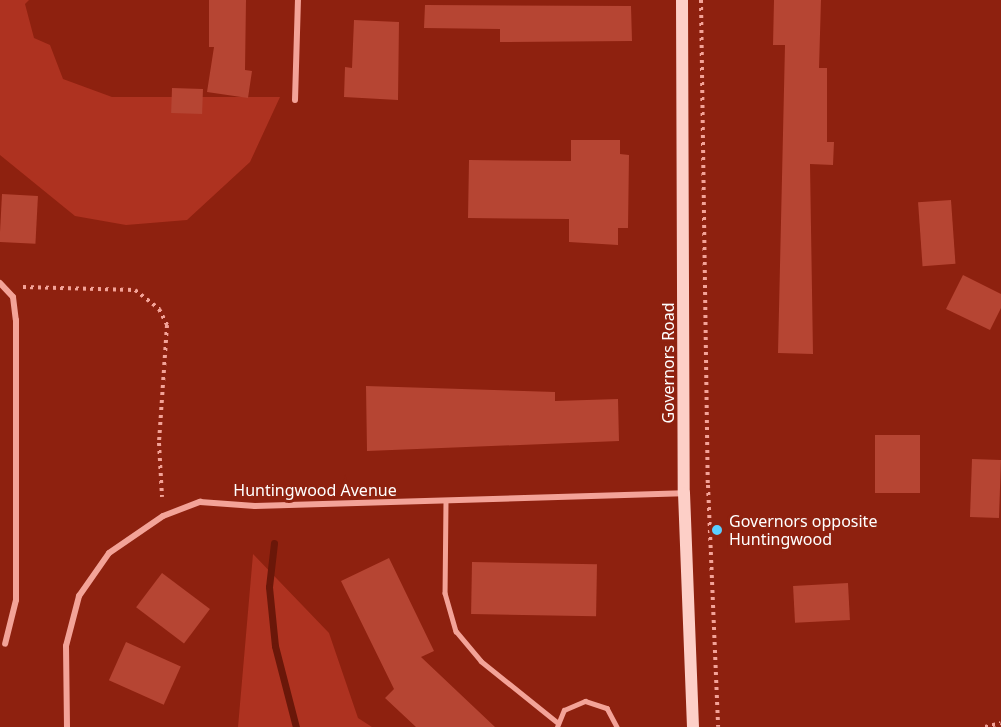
<!DOCTYPE html>
<style>
body{margin:0}
#map{position:relative;width:1001px;height:727px;overflow:hidden;background:#8e210f;font-family:"Noto Sans",sans-serif}
div>[style]{position:absolute}
.green>*{inset:0;background:#ae3220}
.stream>*{height:7px;margin:-3.5px;padding:0 3.5px;transform-origin:3.5px;border-radius:3.5px;background:#6a1709}
.building>*{inset:0;background:#b64533;transform-origin:0 0}
.path>*{height:4px;margin-top:-2px;transform-origin:0;background:repeating-linear-gradient(90deg,#f3a398 0 3px,transparent 0 7.5px)}
.service>*{height:4.5px;margin:-2.25px;padding:0 2.25px;transform-origin:2.25px;border-radius:2.25px;background:#f3a398}
.minor>*{height:6px;margin:-3px;padding:0 3px;transform-origin:3px;border-radius:3px;background:#f3a398}
.secondary>*{height:12px;margin:-6px;padding:0 6px;transform-origin:6px;border-radius:6px;background:#fdcfc7}
.dots>*{width:16px;height:16px;translate:-50% -50%;box-sizing:border-box;border:3px solid #8e210f;border-radius:50%}
span{translate:-50% -50%;white-space:nowrap;text-align:center;line-height:1.15;-webkit-text-stroke:6px #8e210f;paint-order:stroke}
.street-label{font-size:16px;color:#fff}
.poi-label{font-size:16px;color:#fff}
.left{translate:0 -50%;text-align:left}
</style>
<div id="map">
<div class="green">
<i style="clip-path:polygon(0 0,29px 0,25px 4px,34px 38px,50px 45px,63px 79px,112px 97px,280px 97px,250px 162px,187px 220px,126px 225px,75px 216px,0 155px)"></i>
<i style="clip-path:polygon(253px 554px,329px 633px,358px 718px,372px 727px,238px 727px)"></i>
</div>
<div class="stream">
<i style="left:274px;top:543px;width:44px;rotate:96.5deg"></i>
<i style="left:269px;top:587px;width:59px;rotate:84.2deg"></i>
<i style="left:275px;top:646px;width:84px;rotate:75.5deg"></i>
</div>
<div class="building">
<i style="clip-path:polygon(209px 0,246px 0,245px 70px,252px 71px,248px 98px,207px 92px,214px 47px,209px 47px)"></i>
<i style="clip-path:polygon(774px 0,821px 0,819px 68px,827px 68px,827px 142px,834px 142px,833px 165px,810px 164px,813px 354px,778px 353px,785px 45px,773px 45px)"></i>
<i style="clip-path:polygon(425px 5px,631px 6px,632px 41px,500px 42px,500px 29px,424px 28px)"></i>
<i style="clip-path:polygon(354px 20px,399px 22px,398px 100px,344px 97px,345px 67px,352px 68px)"></i>
<i style="left:172px;top:88px;width:31px;height:25px;rotate:2deg"></i>
<i style="clip-path:polygon(571px 140px,620px 140px,620px 154px,629px 155px,628px 228px,618px 228px,618px 245px,569px 242px,569px 219px,468px 218px,469px 160px,571px 161px)"></i>
<i style="left:2px;top:194px;width:36px;height:48px;rotate:3deg"></i>
<i style="left:951px;top:200px;width:64px;height:33px;rotate:86deg"></i>
<i style="clip-path:polygon(963px 275px,1001px 294px,1001px 308px,990px 330px,946px 309px)"></i>
<i style="clip-path:polygon(366px 386px,555px 392px,555px 401px,618px 399px,619px 441px,367px 451px)"></i>
<i style="left:920px;top:435px;width:58px;height:45px;rotate:90deg"></i>
<i style="left:972px;top:459px;width:29px;height:58px;rotate:2deg"></i>
<i style="clip-path:polygon(389px 558px,434px 651px,421px 657px,495px 727px,416px 727px,385px 698px,394px 689px,341px 581px)"></i>
<i style="left:472px;top:562px;width:125px;height:52px;rotate:1deg"></i>
<i style="left:162px;top:573px;width:60px;height:43px;rotate:37deg"></i>
<i style="left:848px;top:583px;width:37px;height:55px;rotate:87deg"></i>
<i style="left:126px;top:642px;width:60px;height:42px;rotate:24deg"></i>
</div>
<div class="path">
<i style="left:701px;top:0;width:485px;rotate:89.2deg"></i>
<i style="left:708px;top:485px;width:242px;rotate:87.6deg"></i>
<i style="left:23px;top:287px;width:112px;rotate:1.5deg"></i>
<i style="left:135px;top:290px;width:31px;rotate:38deg"></i>
<i style="left:159px;top:309px;width:18px;rotate:63deg"></i>
<i style="left:167px;top:325px;width:118px;rotate:93.9deg"></i>
<i style="left:159px;top:443px;width:54px;rotate:86.8deg"></i>
<i style="left:985px;top:727px;width:16px;rotate:-14deg"></i>
</div>
<div class="service">
<i style="left:446px;top:502px;width:91px;rotate:90.6deg"></i>
<i style="left:445px;top:593px;width:40px;rotate:74deg"></i>
<i style="left:456px;top:631px;width:39px;rotate:50deg"></i>
<i style="left:481px;top:661px;width:99px;rotate:38.8deg"></i>
<i style="left:557px;top:727px;width:18px;rotate:-68deg"></i>
<i style="left:564px;top:710px;width:23px;rotate:-23deg"></i>
<i style="left:585px;top:701px;width:23px;rotate:18deg"></i>
<i style="left:607px;top:708px;width:21px;rotate:62deg"></i>
</div>
<div class="minor">
<i style="left:295px;top:100px;width:100px;rotate:-88.3deg"></i>
<i style="left:0;top:283px;width:19px;rotate:47deg"></i>
<i style="left:13px;top:297px;width:23px;rotate:83deg"></i>
<i style="left:16px;top:320px;width:280px;rotate:90deg"></i>
<i style="left:16px;top:600px;width:45px;rotate:104deg"></i>
<i style="left:67px;top:727px;width:81px;rotate:-90.7deg"></i>
<i style="left:66px;top:646px;width:52px;rotate:-75.4deg"></i>
<i style="left:79px;top:596px;width:52px;rotate:-55.1deg"></i>
<i style="left:109px;top:553px;width:65px;rotate:-34.4deg"></i>
<i style="left:163px;top:516px;width:40px;rotate:-21deg"></i>
<i style="left:200px;top:502px;width:55px;rotate:4.2deg"></i>
<i style="left:255px;top:506px;width:428px;rotate:-1.7deg"></i>
</div>
<div class="secondary">
<i style="left:682px;top:0;width:493px;rotate:89.8deg"></i>
<i style="left:684px;top:493px;width:234px;rotate:87.8deg"></i>
</div>
<div class="dots">
<i style="left:717px;top:530px;background:#5acfff"></i>
</div>
<div class="street-label">
<span style="left:668px;top:363px;rotate:-90deg">Governors Road</span>
<span style="left:315px;top:490px">Huntingwood Avenue</span>
</div>
<div class="poi-label">
<span class="left" style="left:729px;top:530px">Governors opposite<br>Huntingwood</span>
</div>
</div>
